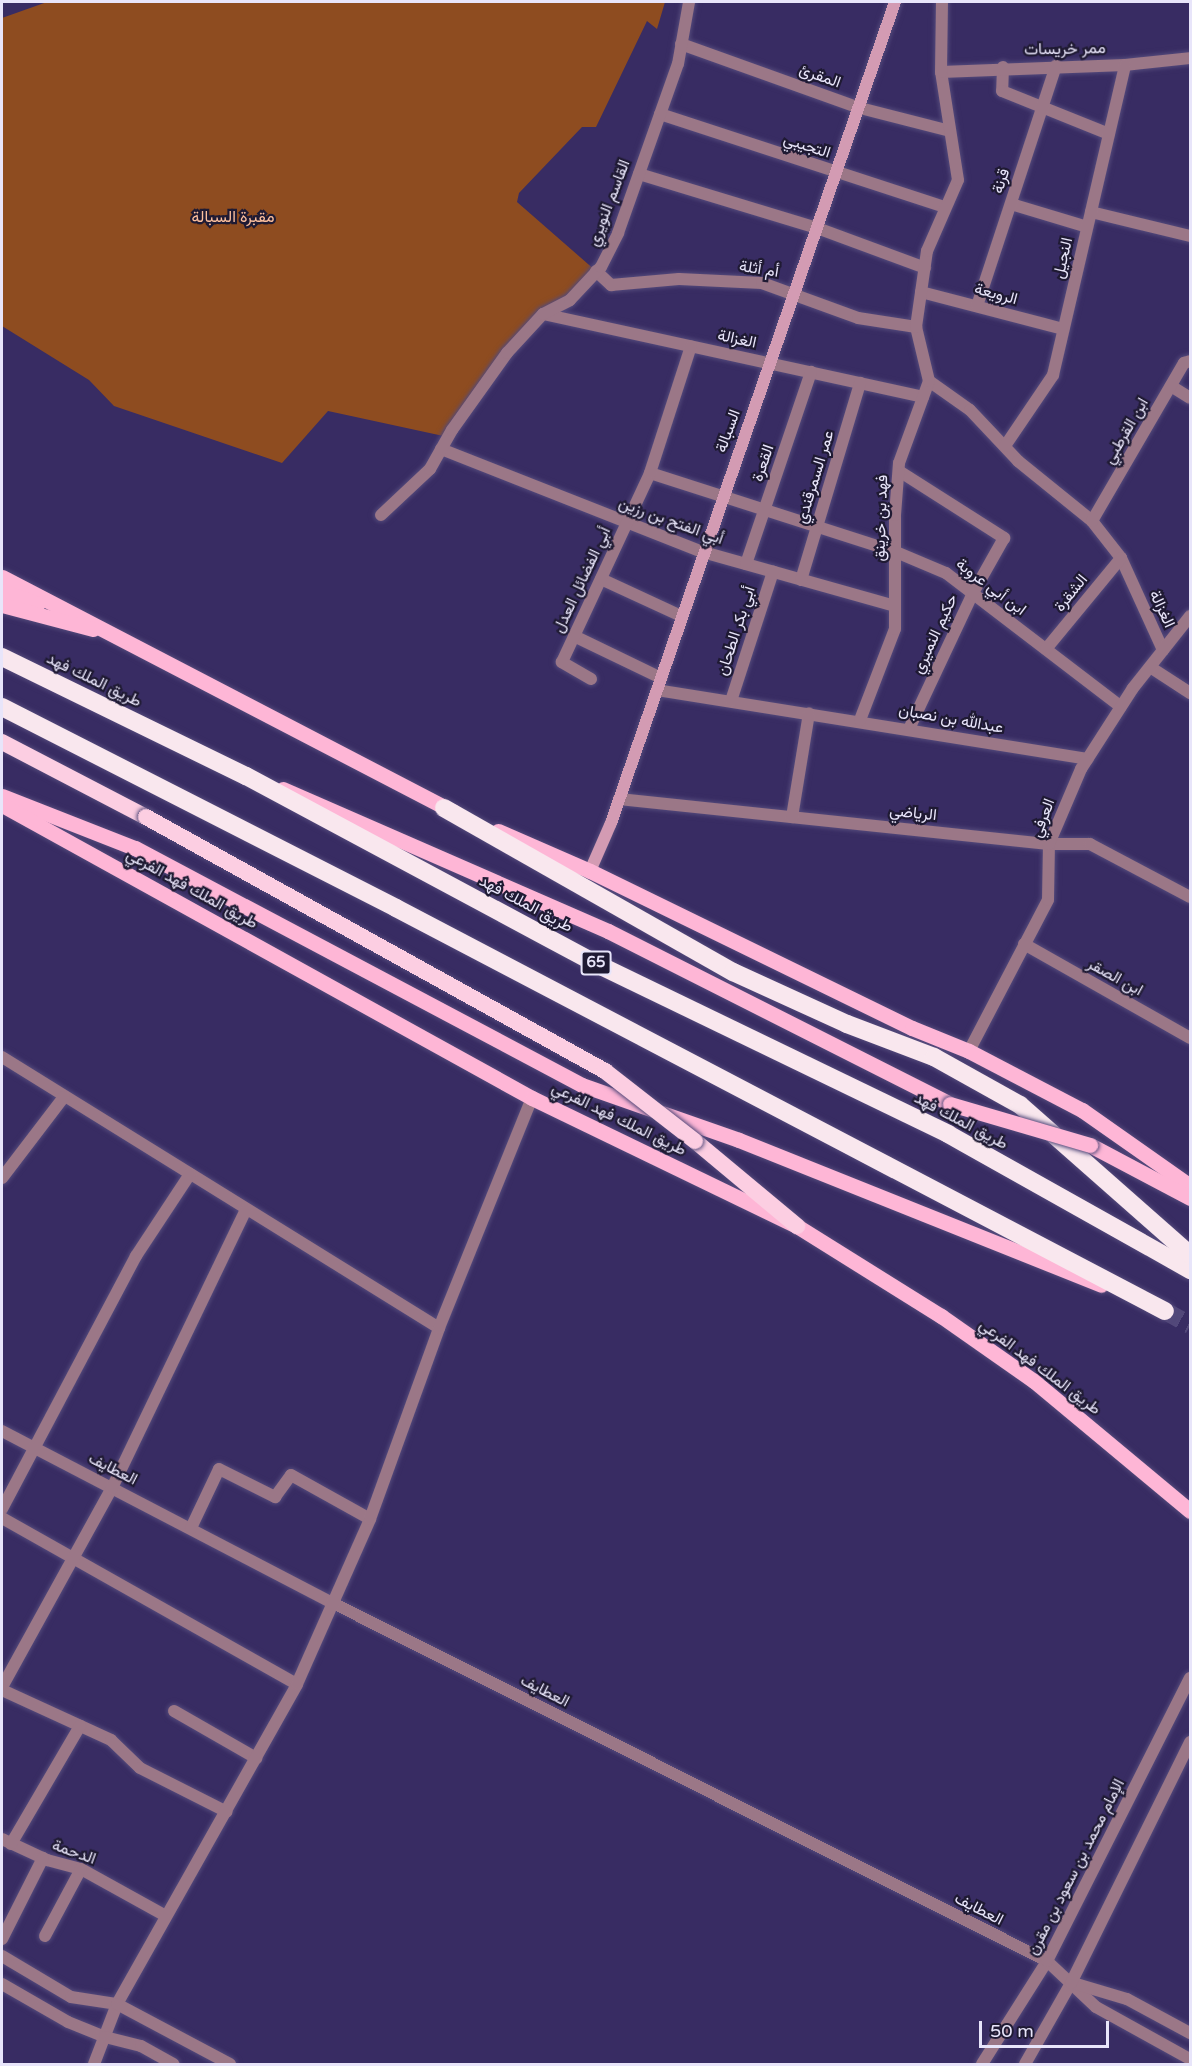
<!DOCTYPE html>
<meta charset="utf-8">
<style>
body{margin:0}
#map{position:relative;width:1192px;height:2066px;overflow:hidden;background:#382c63;font-family:"Varela Round",Vazirmatn,sans-serif}
div>[style]{position:absolute}
.green>*{inset:0;background:#8e4c20}
.motorway-tunnel>*{height:18px;margin-top:-9px;transform-origin:0;background:repeating-linear-gradient(90deg,#52487a 0 18px,transparent 0 27px)}
.roads{filter:drop-shadow(0 0 2px #544a7b) drop-shadow(0 0 2px #544a7b)}
.minor>*{height:12px;margin:-6px;padding:0 6px;transform-origin:6px;border-radius:6px;background:#9b7787}
.tertiary>*{height:12px;margin:-6px;padding:0 6px;transform-origin:6px;border-radius:6px;background:#9b7787}
.secondary>*{height:12px;margin:-6px;padding:0 6px;transform-origin:6px;border-radius:6px;background:#d39bb3}
.primary>*{height:15px;margin:-7.5px;padding:0 7.5px;transform-origin:7.5px;border-radius:7.5px;background:#feb6d6}
.trunk>*{height:16px;margin:-8px;padding:0 8px;transform-origin:8px;border-radius:8px;background:#fccee2}
.motorway>*{height:18px;margin:-9px;padding:0 9px;transform-origin:9px;border-radius:9px;background:#f9e7ee}
.bridges{filter:drop-shadow(0 0 2px #544a7b) drop-shadow(0 0 2px #544a7b)}
.primary-bridge>*{height:15px;margin:-7.5px;padding:0 7.5px;transform-origin:7.5px;border-radius:7.5px;background:#feb6d6}
.trunk-bridge>*{height:16px;margin:-8px;padding:0 8px;transform-origin:8px;border-radius:8px;background:#fccee2}
span{translate:-50% -50%;white-space:nowrap;text-align:center;line-height:1.15;-webkit-text-stroke:4.5px #1f1a33;paint-order:stroke}
.shield-label span{padding:2px 4px;background:#1f1a33;border:2px solid;border-radius:4px;-webkit-text-stroke-width:0}
.shield-label{font-size:15px;color:#e8e5fa;font-weight:700}
.street-label{font-size:16px;color:#e8e5fa}
.park-label{font-size:16px;color:#fdc09e}
.frame{position:absolute;inset:0;border:3px solid #e8e5fa;pointer-events:none}
.scale{position:absolute;left:979px;top:2021px;width:130px;height:27px;box-sizing:border-box;border:3px solid #e8e5fa;border-top:0;padding-left:8px;font-size:18px;line-height:21px;white-space:nowrap;color:#e8e5fa;-webkit-text-stroke:4px #1f1a33;paint-order:stroke}
</style>
<div id="map">
<div class="green">
<i style="clip-path:polygon(47px 2px,665px 2px,657px 29px,647px 21px,596px 127px,582px 127px,519px 193px,517px 202px,596px 271px,543px 314px,448px 437px,328px 411px,282px 463px,114px 406px,89px 380px,2px 326px,2px 18px)"></i>
</div>
<div class="motorway-tunnel">
<i style="left:1165px;top:1311px;width:29px;rotate:29deg"></i>
</div>
<div class="roads">
<div class="minor">
<i style="left:681px;top:44px;width:190px;rotate:19.7deg"></i>
<i style="left:860px;top:108px;width:93px;rotate:14.3deg"></i>
<i style="left:1003px;top:67px;width:24px;rotate:92deg"></i>
<i style="left:1002px;top:91px;width:115px;rotate:21.9deg"></i>
<i style="left:941px;top:72px;width:184px;rotate:-2.2deg"></i>
<i style="left:1125px;top:65px;width:65px;rotate:-6.1deg"></i>
<i style="left:660px;top:114px;width:299px;rotate:18.1deg"></i>
<i style="left:639px;top:174px;width:186px;rotate:16.9deg"></i>
<i style="left:817px;top:228px;width:115px;rotate:20.3deg"></i>
<i style="left:1011px;top:204px;width:79px;rotate:16.8deg"></i>
<i style="left:1091px;top:212px;width:102px;rotate:13.6deg"></i>
<i style="left:596px;top:271px;width:21px;rotate:43deg"></i>
<i style="left:611px;top:285px;width:68px;rotate:-5deg"></i>
<i style="left:679px;top:279px;width:83px;rotate:2.8deg"></i>
<i style="left:762px;top:283px;width:102px;rotate:20deg"></i>
<i style="left:858px;top:318px;width:59px;rotate:8.8deg"></i>
<i style="left:921px;top:292px;width:147px;rotate:14.6deg"></i>
<i style="left:977px;top:306px;width:253px;rotate:-71.8deg"></i>
<i style="left:543px;top:314px;width:389px;rotate:12.3deg"></i>
<i style="left:929px;top:381px;width:50px;rotate:35.3deg"></i>
<i style="left:970px;top:410px;width:70px;rotate:46.7deg"></i>
<i style="left:1018px;top:461px;width:95px;rotate:39deg"></i>
<i style="left:1092px;top:521px;width:47px;rotate:51.9deg"></i>
<i style="left:1121px;top:558px;width:101px;rotate:65.5deg"></i>
<i style="left:1171px;top:386px;width:22px;rotate:32deg"></i>
<i style="left:1005px;top:446px;width:86px;rotate:-55.9deg"></i>
<i style="left:1053px;top:375px;width:318px;rotate:-76.9deg"></i>
<i style="left:441px;top:449px;width:282px;rotate:21.5deg"></i>
<i style="left:703px;top:552px;width:199px;rotate:15.7deg"></i>
<i style="left:899px;top:471px;width:125px;rotate:32.5deg"></i>
<i style="left:1004px;top:538px;width:63px;rotate:119.4deg"></i>
<i style="left:973px;top:593px;width:150px;rotate:115.2deg"></i>
<i style="left:650px;top:473px;width:258px;rotate:17.8deg"></i>
<i style="left:896px;top:552px;width:54px;rotate:22.8deg"></i>
<i style="left:946px;top:573px;width:220px;rotate:37.4deg"></i>
<i style="left:381px;top:515px;width:67px;rotate:-43.2deg"></i>
<i style="left:430px;top:469px;width:45px;rotate:-60.6deg"></i>
<i style="left:452px;top:430px;width:95px;rotate:-54.5deg"></i>
<i style="left:507px;top:353px;width:53px;rotate:-47.3deg"></i>
<i style="left:543px;top:314px;width:30px;rotate:-27deg"></i>
<i style="left:570px;top:300px;width:45px;rotate:-46.8deg"></i>
<i style="left:601px;top:267px;width:38px;rotate:-63deg"></i>
<i style="left:618px;top:233px;width:179px;rotate:-70.5deg"></i>
<i style="left:678px;top:64px;width:63px;rotate:-79.9deg"></i>
<i style="left:1092px;top:521px;width:183px;rotate:-59.8deg"></i>
<i style="left:1184px;top:363px;width:6px;rotate:-18deg"></i>
<i style="left:746px;top:564px;width:203px;rotate:-71.3deg"></i>
<i style="left:601px;top:579px;width:88px;rotate:24.8deg"></i>
<i style="left:801px;top:580px;width:206px;rotate:-73.3deg"></i>
<i style="left:574px;top:636px;width:97px;rotate:25.8deg"></i>
<i style="left:1046px;top:649px;width:118px;rotate:-50.5deg"></i>
<i style="left:1150px;top:667px;width:48px;rotate:33deg"></i>
<i style="left:591px;top:679px;width:34px;rotate:-150deg"></i>
<i style="left:562px;top:662px;width:208px;rotate:-65deg"></i>
<i style="left:650px;top:473px;width:133px;rotate:-72.1deg"></i>
<i style="left:657px;top:690px;width:436px;rotate:9.1deg"></i>
<i style="left:731px;top:701px;width:136px;rotate:-72deg"></i>
<i style="left:860px;top:720px;width:97px;rotate:-69deg"></i>
<i style="left:895px;top:629px;width:114px;rotate:-90deg"></i>
<i style="left:895px;top:515px;width:52px;rotate:-85.6deg"></i>
<i style="left:899px;top:463px;width:87px;rotate:-69.9deg"></i>
<i style="left:929px;top:381px;width:56px;rotate:-103.5deg"></i>
<i style="left:916px;top:327px;width:77px;rotate:-81.8deg"></i>
<i style="left:927px;top:251px;width:77px;rotate:-66.4deg"></i>
<i style="left:958px;top:180px;width:109px;rotate:-98.9deg"></i>
<i style="left:941px;top:72px;width:70px;rotate:-89.2deg"></i>
<i style="left:619px;top:799px;width:432px;rotate:6deg"></i>
<i style="left:1049px;top:844px;width:41px"></i>
<i style="left:1090px;top:844px;width:113px;rotate:27.9deg"></i>
<i style="left:792px;top:817px;width:105px;rotate:-80.7deg"></i>
<i style="left:1024px;top:944px;width:191px;rotate:29.5deg"></i>
<i style="left:969px;top:1051px;width:170px;rotate:-62.4deg"></i>
<i style="left:1048px;top:900px;width:56px;rotate:-89deg"></i>
<i style="left:1049px;top:844px;width:82px;rotate:-66.9deg"></i>
<i style="left:1081px;top:769px;width:96px;rotate:-57.3deg"></i>
<i style="left:1133px;top:688px;width:92px;rotate:-51.6deg"></i>
<i style="left:2px;top:1057px;width:514px;rotate:31.8deg"></i>
<i style="left:2px;top:1178px;width:102px;rotate:-52.6deg"></i>
<i style="left:2px;top:1431px;width:373px;rotate:27.5deg"></i>
<i style="left:333px;top:1603px;width:799px;rotate:26.63deg"></i>
<i style="left:1047px;top:1961px;width:67px;rotate:43.2deg"></i>
<i style="left:1096px;top:2007px;width:107px;rotate:29deg"></i>
<i style="left:2px;top:1509px;width:286px;rotate:-62.1deg"></i>
<i style="left:136px;top:1256px;width:98px;rotate:-56.6deg"></i>
<i style="left:2px;top:1518px;width:338px;rotate:29.4deg"></i>
<i style="left:191px;top:1528px;width:65px;rotate:-64.6deg"></i>
<i style="left:219px;top:1469px;width:63px;rotate:26.6deg"></i>
<i style="left:275px;top:1497px;width:27px;rotate:-54deg"></i>
<i style="left:291px;top:1475px;width:90px;rotate:29.1deg"></i>
<i style="left:2px;top:1687px;width:227px;rotate:-61.1deg"></i>
<i style="left:112px;top:1488px;width:309px;rotate:-64.3deg"></i>
<i style="left:2px;top:1690px;width:120px;rotate:24.6deg"></i>
<i style="left:111px;top:1740px;width:40px;rotate:44deg"></i>
<i style="left:140px;top:1768px;width:97px;rotate:26.8deg"></i>
<i style="left:174px;top:1711px;width:95px;rotate:29.8deg"></i>
<i style="left:2px;top:1839px;width:50px;rotate:25deg"></i>
<i style="left:47px;top:1860px;width:35px;rotate:15deg"></i>
<i style="left:81px;top:1869px;width:97px;rotate:28.9deg"></i>
<i style="left:11px;top:1844px;width:137px;rotate:-59.7deg"></i>
<i style="left:45px;top:1936px;width:76px;rotate:-61.8deg"></i>
<i style="left:2px;top:1939px;width:91px;rotate:-63.2deg"></i>
<i style="left:2px;top:1956px;width:80px;rotate:30.7deg"></i>
<i style="left:71px;top:1997px;width:47px;rotate:8.7deg"></i>
<i style="left:1073px;top:1983px;width:56px;rotate:16.5deg"></i>
<i style="left:1127px;top:1999px;width:72px;rotate:28.4deg"></i>
<i style="left:2px;top:1984px;width:76px;rotate:29.9deg"></i>
<i style="left:68px;top:2022px;width:40px;rotate:22deg"></i>
<i style="left:94px;top:2064px;width:64px;rotate:-69deg"></i>
<i style="left:117px;top:2004px;width:367px;rotate:-60.6deg"></i>
<i style="left:297px;top:1684px;width:180px;rotate:-66.1deg"></i>
<i style="left:370px;top:1519px;width:203px;rotate:-70.1deg"></i>
<i style="left:439px;top:1328px;width:248px;rotate:-68deg"></i>
</div>
<div class="tertiary">
<i style="left:117px;top:2004px;width:128px;rotate:28deg"></i>
<i style="left:105px;top:2037px;width:37px;rotate:14deg"></i>
<i style="left:141px;top:2046px;width:37px;rotate:29deg"></i>
<i style="left:982px;top:2064px;width:122px;rotate:-57.7deg"></i>
<i style="left:1047px;top:1961px;width:317px;rotate:-63.2deg"></i>
<i style="left:1025px;top:2064px;width:93px;rotate:-60.4deg"></i>
<i style="left:1071px;top:1983px;width:269px;rotate:-63.7deg"></i>
</div>
<div class="secondary">
<i style="left:590px;top:871px;width:52px;rotate:-66.4deg"></i>
<i style="left:611px;top:823px;width:869px;rotate:-70.92deg"></i>
</div>
<div class="primary">
<i style="left:2px;top:577px;width:509px;rotate:27.47deg"></i>
<i style="left:2px;top:591px;width:38px;rotate:20deg"></i>
<i style="left:2px;top:605px;width:94px;rotate:14.8deg"></i>
<i style="left:283px;top:789px;width:355px;rotate:23.6deg"></i>
<i style="left:608px;top:931px;width:383px;rotate:26.8deg"></i>
<i style="left:2px;top:796px;width:143px;rotate:21.4deg"></i>
<i style="left:135px;top:848px;width:506px;rotate:27.93deg"></i>
<i style="left:582px;top:1085px;width:166px;rotate:19.3deg"></i>
<i style="left:739px;top:1140px;width:390px;rotate:21.8deg"></i>
<i style="left:2px;top:805px;width:606px;rotate:28.94deg"></i>
<i style="left:532px;top:1098px;width:294px;rotate:25.8deg"></i>
<i style="left:797px;top:1226px;width:170px;rotate:32deg"></i>
<i style="left:941px;top:1316px;width:113px;rotate:35deg"></i>
<i style="left:1034px;top:1381px;width:203px;rotate:39.8deg"></i>
<i style="left:498px;top:831px;width:100px;rotate:23.5deg"></i>
<i style="left:590px;top:871px;width:358px;rotate:26deg"></i>
<i style="left:912px;top:1028px;width:61px;rotate:22deg"></i>
<i style="left:969px;top:1051px;width:127px;rotate:27.6deg"></i>
<i style="left:1082px;top:1110px;width:132px;rotate:35.1deg"></i>
<i style="left:1090px;top:1145px;width:113px;rotate:27.9deg"></i>
</div>
<div class="trunk">
<i style="left:2px;top:742px;width:162px;rotate:27.5deg"></i>
<i style="left:695px;top:1141px;width:133px;rotate:39.8deg"></i>
</div>
<div class="motorway">
<i style="left:2px;top:657px;width:271px;rotate:26deg"></i>
<i style="left:246px;top:776px;width:403px;rotate:28.2deg"></i>
<i style="left:601px;top:966px;width:386px;rotate:25.8deg"></i>
<i style="left:948px;top:1134px;width:278px;rotate:29.3deg"></i>
<i style="left:2px;top:707px;width:442px;rotate:27deg"></i>
<i style="left:396px;top:908px;width:868px;rotate:27.66deg"></i>
<i style="left:444px;top:808px;width:332px;rotate:29.6deg"></i>
<i style="left:733px;top:972px;width:125px;rotate:24.5deg"></i>
<i style="left:847px;top:1024px;width:93px;rotate:20.8deg"></i>
<i style="left:934px;top:1057px;width:98px;rotate:29.2deg"></i>
<i style="left:1020px;top:1105px;width:227px;rotate:41.4deg"></i>
</div>
</div>
<div class="bridges">
<div class="primary-bridge">
<i style="left:950px;top:1104px;width:146px;rotate:16.3deg"></i>
</div>
<div class="trunk-bridge">
<i style="left:146px;top:817px;width:525px;rotate:28.96deg"></i>
<i style="left:605px;top:1071px;width:114px;rotate:37.9deg"></i>
</div>
</div>
<div class="shield-label">
<span style="left:596px;top:963px">65</span>
</div>
<div class="street-label">
<span style="left:1065px;top:49px;rotate:-1deg">ممر خريسات</span>
<span style="left:820px;top:76px;rotate:20deg">المقرئ</span>
<span style="left:807px;top:146px;rotate:18deg">التجيبي</span>
<span style="left:1001px;top:181px;rotate:-72deg">قرنة</span>
<span style="left:609px;top:203px;rotate:-69deg">القاسم النويري</span>
<span style="left:1063px;top:258px;rotate:-77deg">النجيل</span>
<span style="left:759px;top:269px;rotate:9deg">أم أثلة</span>
<span style="left:996px;top:294px;rotate:15deg">الرويعة</span>
<span style="left:737px;top:339px;rotate:12deg">الغزالة</span>
<span style="left:728px;top:431px;rotate:-70deg">السبالة</span>
<span style="left:1126px;top:431px;rotate:-60deg">ابن القرطبي</span>
<span style="left:763px;top:463px;rotate:-71deg">القعرة</span>
<span style="left:815px;top:477px;rotate:-73deg">عمر السمرقندي</span>
<span style="left:881px;top:518px;rotate:-88deg">فهد بن خرينق</span>
<span style="left:671px;top:521px;rotate:20deg">أبي الفتح بن رزين</span>
<span style="left:582px;top:580px;rotate:-65deg">أبي الفضائل العدل</span>
<span style="left:991px;top:587px;rotate:37deg">ابن أبي عروبة</span>
<span style="left:1071px;top:593px;rotate:-51deg">الشقرة</span>
<span style="left:1162px;top:609px;rotate:65deg">الغزالة</span>
<span style="left:736px;top:631px;rotate:-72deg">أبي بكر الطحان</span>
<span style="left:935px;top:634px;rotate:-65deg">حكيم النميري</span>
<span style="left:94px;top:680px;rotate:26deg">طريق الملك فهد</span>
<span style="left:951px;top:719px;rotate:10deg">عبدالله بن نصبان</span>
<span style="left:913px;top:813px;rotate:6deg">الرياضي</span>
<span style="left:1043px;top:818px;rotate:-69deg">العرفي</span>
<span style="left:192px;top:889px;rotate:29deg">طريق الملك فهد الفرعي</span>
<span style="left:526px;top:904px;rotate:28deg">طريق الملك فهد</span>
<span style="left:1115px;top:977px;rotate:29deg">ابن الصقر</span>
<span style="left:619px;top:1119px;rotate:26deg">طريق الملك فهد الفرعي</span>
<span style="left:961px;top:1121px;rotate:28deg">طريق الملك فهد</span>
<span style="left:1040px;top:1367px;rotate:37deg">طريق الملك فهد الفرعي</span>
<span style="left:113px;top:1469px;rotate:27deg">العطايف</span>
<span style="left:545px;top:1691px;rotate:27deg">العطايف</span>
<span style="left:74px;top:1852px;rotate:20deg">الدحمة</span>
<span style="left:1076px;top:1867px;rotate:-63deg">الإمام محمد بن سعود بن مقرن</span>
<span style="left:979px;top:1909px;rotate:27deg">العطايف</span>
</div>
<div class="park-label">
<span style="left:233px;top:217px">مقبرة السبالة</span>
</div>
<div class="frame"></div>
<div class="scale">50 m</div>
</div>
